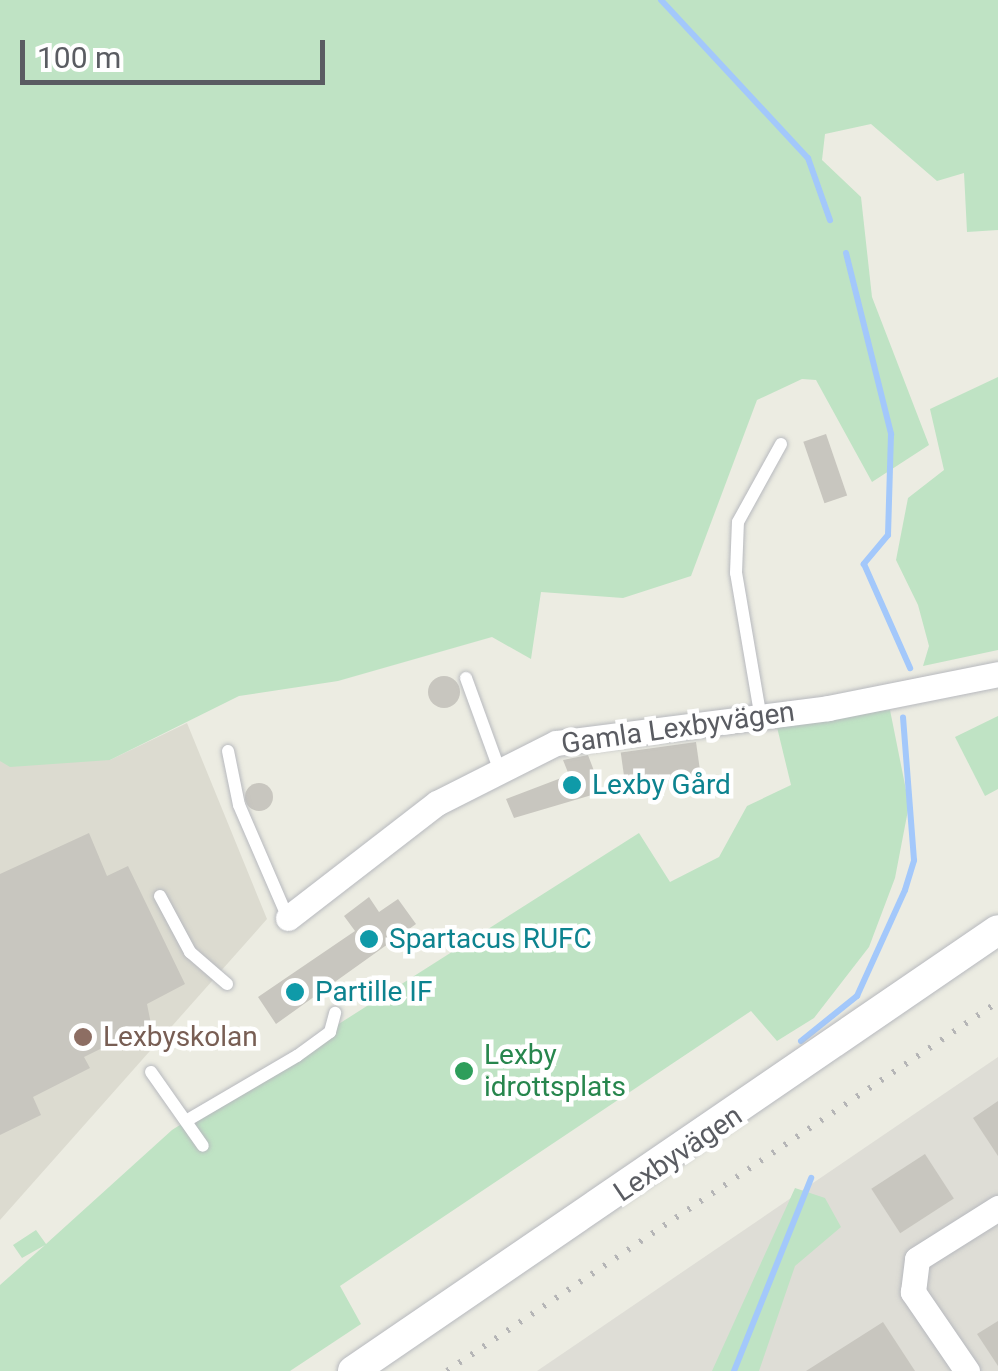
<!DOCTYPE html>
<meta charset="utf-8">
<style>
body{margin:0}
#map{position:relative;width:998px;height:1371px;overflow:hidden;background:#ecece2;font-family:Roboto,sans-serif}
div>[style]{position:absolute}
.industrial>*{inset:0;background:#deddd6}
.education>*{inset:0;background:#dcdbd0}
.green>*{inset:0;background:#bfe3c4}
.stream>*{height:6px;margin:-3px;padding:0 3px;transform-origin:3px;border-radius:3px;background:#a3c8fb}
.building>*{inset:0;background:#c8c6bf;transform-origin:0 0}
.round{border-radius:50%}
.roads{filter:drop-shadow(0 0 2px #b7b9be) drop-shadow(0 0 2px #b7b9be)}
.service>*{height:12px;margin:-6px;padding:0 6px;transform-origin:6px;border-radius:6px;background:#fff}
.minor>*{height:25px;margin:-12.5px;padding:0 12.5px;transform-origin:12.5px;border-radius:12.5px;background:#fff}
.tertiary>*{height:30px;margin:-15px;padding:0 15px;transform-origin:15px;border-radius:15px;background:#fff}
.rail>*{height:6px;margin-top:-3px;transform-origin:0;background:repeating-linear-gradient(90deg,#b5b5b6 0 2.5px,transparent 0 14.5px)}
.dots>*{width:28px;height:28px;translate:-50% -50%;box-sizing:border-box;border:5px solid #fff;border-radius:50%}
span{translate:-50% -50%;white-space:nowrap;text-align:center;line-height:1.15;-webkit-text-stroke:9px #fff;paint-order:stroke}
.street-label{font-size:28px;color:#5a5c62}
.culture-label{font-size:28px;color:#0d838f}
.left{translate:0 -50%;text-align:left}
.education-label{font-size:28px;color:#785e54}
.leisure-label{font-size:28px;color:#27864d}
.scale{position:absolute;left:20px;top:40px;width:305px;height:45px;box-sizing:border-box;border:5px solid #5a5c62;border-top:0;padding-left:12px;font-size:30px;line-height:35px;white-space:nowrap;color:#5a5c62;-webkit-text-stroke:8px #fff;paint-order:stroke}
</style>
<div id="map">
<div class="industrial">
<i style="clip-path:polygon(998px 1057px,998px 1371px,537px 1371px)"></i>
</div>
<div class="education">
<i style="clip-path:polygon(187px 723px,267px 919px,0 1220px,0 761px,110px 760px)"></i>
</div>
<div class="green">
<i style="clip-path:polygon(0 0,998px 0,998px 230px,967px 232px,964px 173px,937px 181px,871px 124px,825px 134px,822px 160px,861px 197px,872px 297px,929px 445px,872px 482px,816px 380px,802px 379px,757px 400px,691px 576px,623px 598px,541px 592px,531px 659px,492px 637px,338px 681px,239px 696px,110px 760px,10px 767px,0 761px)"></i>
<i style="clip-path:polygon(998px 377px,998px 650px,923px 666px,929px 646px,918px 605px,896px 560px,908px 498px,944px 470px,930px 409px)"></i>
<i style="clip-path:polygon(890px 710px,909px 805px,895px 878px,869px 947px,814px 1018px,777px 1041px,751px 1011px,340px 1286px,361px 1324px,290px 1371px,0 1371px,0 1285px,45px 1245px,22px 1258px,13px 1245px,36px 1230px,46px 1244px,172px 1130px,639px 833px,670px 882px,719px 857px,747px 806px,791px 785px,775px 719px)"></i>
<i style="clip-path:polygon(998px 716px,998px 789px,985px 796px,955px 737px)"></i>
<i style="clip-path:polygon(795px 1188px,825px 1198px,841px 1227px,795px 1266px,759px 1371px,712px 1371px)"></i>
</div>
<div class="stream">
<i style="left:661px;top:0;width:216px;rotate:47.1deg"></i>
<i style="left:808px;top:158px;width:66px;rotate:70.5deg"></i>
<i style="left:846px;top:253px;width:187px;rotate:76deg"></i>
<i style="left:891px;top:434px;width:101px;rotate:91.7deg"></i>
<i style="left:888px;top:535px;width:38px;rotate:130deg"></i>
<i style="left:864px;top:564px;width:114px;rotate:66.1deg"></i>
<i style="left:801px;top:1041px;width:72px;rotate:-38.8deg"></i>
<i style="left:857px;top:996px;width:116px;rotate:-65.6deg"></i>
<i style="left:905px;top:890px;width:31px;rotate:-73deg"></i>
<i style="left:914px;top:860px;width:143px;rotate:-94.4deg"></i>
<i style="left:734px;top:1371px;width:208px;rotate:-68.2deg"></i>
</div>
<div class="building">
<i style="left:826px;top:434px;width:65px;height:24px;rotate:71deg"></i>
<i class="round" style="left:428px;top:676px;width:32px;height:32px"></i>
<i style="left:696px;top:742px;width:35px;height:76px;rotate:82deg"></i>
<i style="clip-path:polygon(588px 755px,602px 792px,514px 818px,506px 799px,569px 775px,563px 760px)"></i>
<i class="round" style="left:245px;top:783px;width:28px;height:28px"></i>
<i style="clip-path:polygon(89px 833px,107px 876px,128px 866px,185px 984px,147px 1004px,151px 1024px,84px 1057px,90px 1068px,33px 1097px,41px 1115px,0 1135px,0 874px)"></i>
<i style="clip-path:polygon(369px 897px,379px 912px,398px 899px,416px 924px,276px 1024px,258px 997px,355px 931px,344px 916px)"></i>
<i style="clip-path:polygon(998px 1101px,998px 1156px,973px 1118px)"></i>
<i style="left:925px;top:1154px;width:53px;height:64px;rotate:57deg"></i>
<i style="clip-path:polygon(998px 1321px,998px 1366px,977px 1334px)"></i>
<i style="clip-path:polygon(883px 1322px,915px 1371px,806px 1371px)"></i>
</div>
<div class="roads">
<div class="service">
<i style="left:466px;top:678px;width:94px;rotate:70deg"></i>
<i style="left:760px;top:713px;width:142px;rotate:-99.7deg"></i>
<i style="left:736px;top:573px;width:51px;rotate:-87.8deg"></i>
<i style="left:738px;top:522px;width:89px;rotate:-61.1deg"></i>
<i style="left:228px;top:751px;width:55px;rotate:78.5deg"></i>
<i style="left:239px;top:805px;width:123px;rotate:66.6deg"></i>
<i style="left:160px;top:896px;width:64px;rotate:61.8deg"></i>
<i style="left:190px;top:952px;width:49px;rotate:40.9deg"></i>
<i style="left:151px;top:1072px;width:90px;rotate:54.9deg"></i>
<i style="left:186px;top:1121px;width:129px;rotate:-30.4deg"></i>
<i style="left:297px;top:1056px;width:41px;rotate:-36deg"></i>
<i style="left:330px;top:1032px;width:20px;rotate:-75deg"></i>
</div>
<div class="minor">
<i style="left:288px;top:918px;width:188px;rotate:-37.7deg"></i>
<i style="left:437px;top:803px;width:133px;rotate:-26.8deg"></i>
<i style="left:556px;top:743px;width:274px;rotate:-7.3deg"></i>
<i style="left:828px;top:708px;width:173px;rotate:-11.3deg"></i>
<i style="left:967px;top:1371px;width:96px;rotate:-124.4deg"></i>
<i style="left:913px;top:1292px;width:33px;rotate:-83deg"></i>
<i style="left:917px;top:1259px;width:96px;rotate:-32.2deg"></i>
</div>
<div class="tertiary">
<i style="left:353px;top:1371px;width:781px;rotate:-34.36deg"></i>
</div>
</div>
<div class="rail">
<i style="left:447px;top:1371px;width:663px;rotate:-33.81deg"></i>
</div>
<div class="dots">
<i style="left:572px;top:785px;background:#0f9aa8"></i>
<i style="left:369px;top:939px;background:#0f9aa8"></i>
<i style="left:295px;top:992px;background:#0f9aa8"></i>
<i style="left:83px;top:1037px;background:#8d6e63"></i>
<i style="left:464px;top:1071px;background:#2e9e5b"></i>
</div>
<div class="street-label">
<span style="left:678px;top:728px;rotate:-8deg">Gamla Lexbyvägen</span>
<span style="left:678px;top:1154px;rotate:-34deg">Lexbyvägen</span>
</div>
<div class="culture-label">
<span class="left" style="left:592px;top:785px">Lexby Gård</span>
<span class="left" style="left:389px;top:939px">Spartacus RUFC</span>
<span class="left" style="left:315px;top:992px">Partille IF</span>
</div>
<div class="education-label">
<span class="left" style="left:103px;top:1037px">Lexbyskolan</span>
</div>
<div class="leisure-label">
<span class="left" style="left:484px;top:1071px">Lexby<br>idrottsplats</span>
</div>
<div class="scale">100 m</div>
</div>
